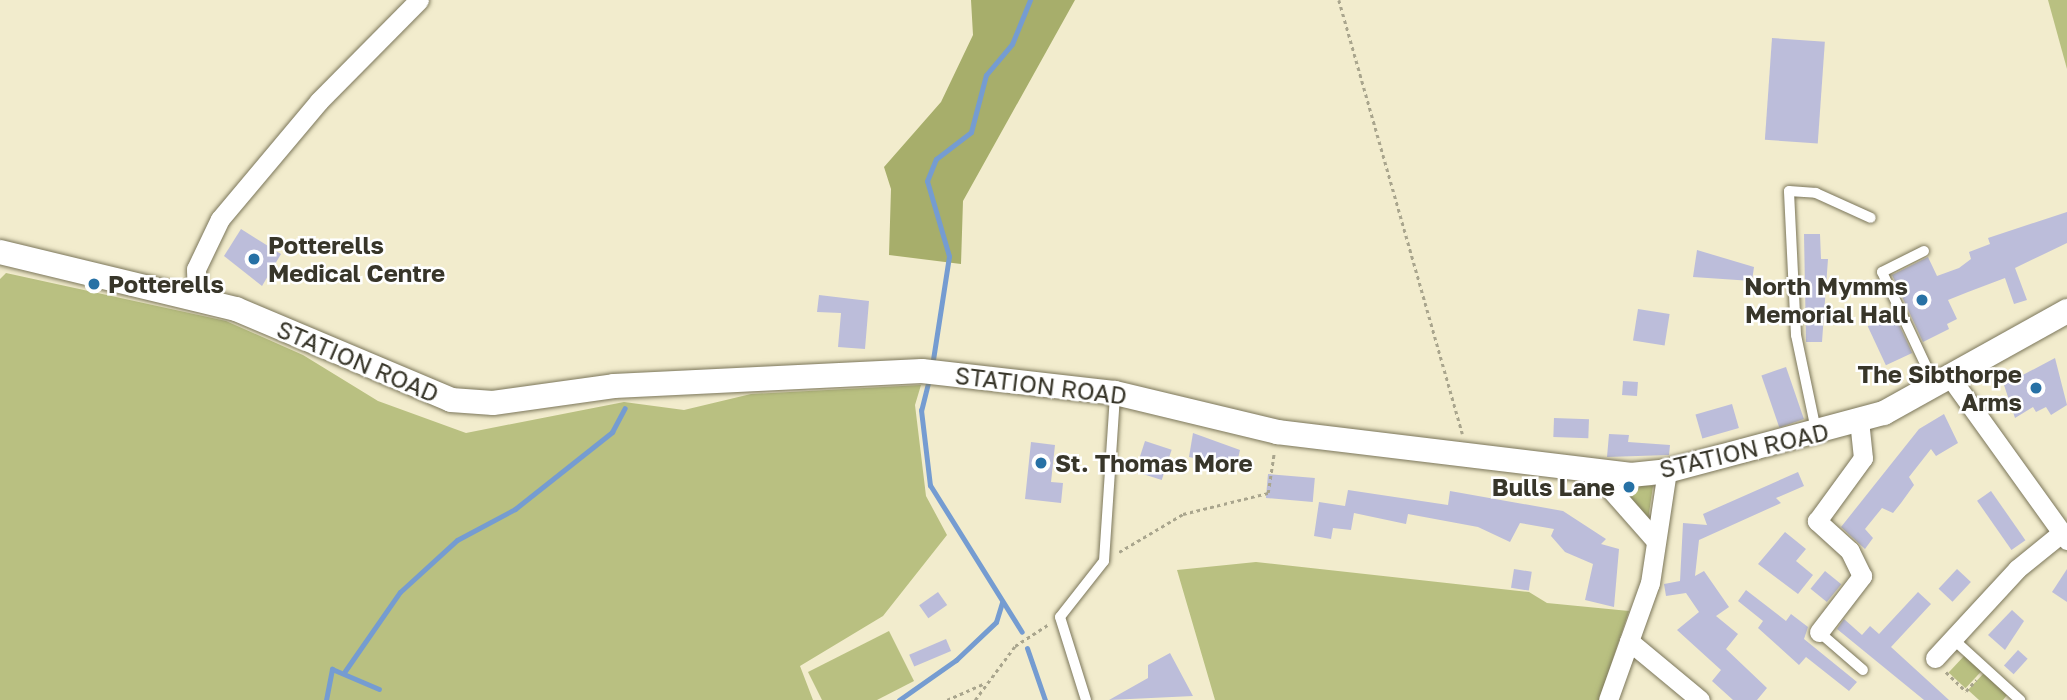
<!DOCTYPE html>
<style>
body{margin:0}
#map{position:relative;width:2067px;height:700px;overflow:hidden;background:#f2eccd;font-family:"Golos Text",sans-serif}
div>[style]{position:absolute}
.green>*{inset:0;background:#b9c081;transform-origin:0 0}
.forest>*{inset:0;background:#a7ae6b}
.stream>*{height:5px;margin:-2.5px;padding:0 2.5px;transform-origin:2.5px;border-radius:2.5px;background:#759cd1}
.building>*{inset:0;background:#bcbdda;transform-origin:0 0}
.path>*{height:2.5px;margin-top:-1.25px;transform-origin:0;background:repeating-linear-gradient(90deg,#a9a58d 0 3.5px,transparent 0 7px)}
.roads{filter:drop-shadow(0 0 2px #7b765a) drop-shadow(0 0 2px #7b765a)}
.service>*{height:10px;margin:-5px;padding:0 5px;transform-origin:5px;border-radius:5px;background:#fff}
.minor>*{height:19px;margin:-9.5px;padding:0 9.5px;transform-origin:9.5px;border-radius:9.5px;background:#fff}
.tertiary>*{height:24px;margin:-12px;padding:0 12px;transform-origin:12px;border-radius:12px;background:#fff}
.dots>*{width:19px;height:19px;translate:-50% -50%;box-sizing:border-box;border:4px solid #fff;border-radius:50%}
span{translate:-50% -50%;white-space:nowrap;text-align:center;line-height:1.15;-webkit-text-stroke:5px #fff;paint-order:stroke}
.poi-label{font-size:24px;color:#38362a;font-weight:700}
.left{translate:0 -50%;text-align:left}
.right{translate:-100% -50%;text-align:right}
.street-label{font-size:24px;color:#38362a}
</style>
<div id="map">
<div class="green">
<i style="clip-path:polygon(2048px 0,2067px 0,2067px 69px)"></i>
<i style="clip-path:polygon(6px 273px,226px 321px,303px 355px,378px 401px,466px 433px,624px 402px,684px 410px,751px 394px,921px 385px,915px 405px,926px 496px,947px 535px,883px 616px,800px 666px,813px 700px,0 700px,0 279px)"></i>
<i style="clip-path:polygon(1634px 486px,1653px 486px,1648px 520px,1620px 487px)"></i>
<i style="clip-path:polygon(1256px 562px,1529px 592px,1547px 603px,1629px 611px,1599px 700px,1215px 700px,1177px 570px)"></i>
<i style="clip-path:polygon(889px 631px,914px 681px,877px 700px,822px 700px,808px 672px)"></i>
<i style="left:1965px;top:655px;width:23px;height:24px;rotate:43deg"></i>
<i style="clip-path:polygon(1984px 673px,2007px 695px,2003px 700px,1979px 700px,1968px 690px)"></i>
</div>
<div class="forest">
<i style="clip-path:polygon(971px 0,1075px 0,963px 201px,961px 264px,889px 255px,891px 189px,884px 167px,941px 102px,973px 35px)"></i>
</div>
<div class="stream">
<i style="left:932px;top:366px;width:111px;rotate:-81.2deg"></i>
<i style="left:949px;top:256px;width:78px;rotate:-106.3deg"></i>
<i style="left:927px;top:181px;width:24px;rotate:-68deg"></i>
<i style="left:936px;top:159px;width:44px;rotate:-37.6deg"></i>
<i style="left:971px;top:132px;width:59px;rotate:-75.3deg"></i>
<i style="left:986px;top:75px;width:40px;rotate:-50deg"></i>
<i style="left:1012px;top:44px;width:48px;rotate:-67.8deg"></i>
<i style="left:929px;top:379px;width:32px;rotate:104deg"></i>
<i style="left:921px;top:410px;width:76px;rotate:83.2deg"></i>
<i style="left:930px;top:485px;width:173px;rotate:58deg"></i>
<i style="left:1027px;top:648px;width:55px;rotate:70.9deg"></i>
<i style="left:345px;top:671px;width:96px;rotate:-55.2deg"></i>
<i style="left:400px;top:592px;width:77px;rotate:-42.4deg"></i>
<i style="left:457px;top:540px;width:66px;rotate:-28.1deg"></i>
<i style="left:515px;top:509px;width:124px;rotate:-38.4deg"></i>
<i style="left:612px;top:432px;width:27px;rotate:-62deg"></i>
<i style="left:326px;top:700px;width:32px;rotate:-79deg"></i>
<i style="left:332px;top:669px;width:51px;rotate:23.1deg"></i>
<i style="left:899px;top:700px;width:70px;rotate:-35.1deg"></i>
<i style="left:956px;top:660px;width:55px;rotate:-43.5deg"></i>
<i style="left:996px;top:622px;width:21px;rotate:-73deg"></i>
</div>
<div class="building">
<i style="left:1772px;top:38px;width:53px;height:102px;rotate:4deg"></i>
<i style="clip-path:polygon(2067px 212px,2067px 243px,2015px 268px,2027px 300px,2014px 304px,2005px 278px,1968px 292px,1948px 300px,1957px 319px,1947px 324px,1949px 329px,1923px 342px,1892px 275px,1928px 257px,1937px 276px,1959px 268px,1971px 259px,1969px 252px,1990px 244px,1988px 238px)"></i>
<i style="clip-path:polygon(241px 229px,281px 254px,262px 286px,224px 256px)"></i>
<i style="clip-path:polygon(1804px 234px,1820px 234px,1821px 259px,1828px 259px,1822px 342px,1806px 342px)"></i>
<i style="clip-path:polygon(1697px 250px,1754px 267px,1752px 281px,1693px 277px)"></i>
<i style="clip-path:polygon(819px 295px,869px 301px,865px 349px,838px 347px,841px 313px,817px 312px)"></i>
<i style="left:1638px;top:309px;width:32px;height:32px;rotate:9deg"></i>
<i style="left:1894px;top:314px;width:43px;height:29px;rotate:65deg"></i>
<i style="clip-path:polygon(2055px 358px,2067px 405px,2051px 415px,2046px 407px,2036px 412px,2033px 407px,2015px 418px,2004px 385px)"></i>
<i style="left:1786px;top:367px;width:55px;height:26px;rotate:71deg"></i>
<i style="left:1623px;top:381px;width:15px;height:14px;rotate:4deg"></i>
<i style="left:1732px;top:404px;width:25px;height:38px;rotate:74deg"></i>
<i style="clip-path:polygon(1944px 414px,1958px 443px,1936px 456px,1931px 449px,1909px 477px,1914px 485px,1901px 503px,1893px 513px,1882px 508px,1865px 529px,1873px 538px,1865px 549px,1841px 527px,1919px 429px)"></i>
<i style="left:1554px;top:418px;width:35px;height:19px;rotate:2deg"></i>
<i style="clip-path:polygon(1193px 433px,1240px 450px,1236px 467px,1189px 457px)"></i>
<i style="clip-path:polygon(1609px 434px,1629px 435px,1628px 442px,1670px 445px,1669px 455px,1607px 457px)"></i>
<i style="left:1145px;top:441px;width:28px;height:32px;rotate:18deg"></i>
<i style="clip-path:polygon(1031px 442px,1055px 445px,1051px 482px,1063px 483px,1061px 503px,1025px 499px)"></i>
<i style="clip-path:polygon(1798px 472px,1804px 486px,1776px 498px,1781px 503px,1699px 540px,1695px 576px,1704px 571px,1729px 607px,1716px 616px,1738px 634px,1726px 649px,1767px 688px,1757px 700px,1733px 700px,1712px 681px,1721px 670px,1677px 630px,1699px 612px,1686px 593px,1666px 596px,1664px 584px,1680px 581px,1683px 523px,1707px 525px,1703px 514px)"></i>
<i style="left:1268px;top:474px;width:47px;height:24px;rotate:5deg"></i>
<i style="clip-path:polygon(1348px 490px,1448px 505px,1450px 491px,1563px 511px,1606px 539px,1601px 544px,1619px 549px,1614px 607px,1585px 600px,1593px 564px,1565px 552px,1551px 536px,1554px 529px,1520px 523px,1510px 542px,1478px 527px,1408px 514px,1406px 524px,1354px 513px,1351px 530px,1333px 528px,1331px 539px,1314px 536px,1319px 502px,1345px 506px)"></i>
<i style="left:1991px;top:491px;width:60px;height:17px;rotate:55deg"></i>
<i style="clip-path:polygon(1785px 532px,1806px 549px,1796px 561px,1813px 575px,1798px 594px,1758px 564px)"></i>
<i style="left:1514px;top:569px;width:18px;height:19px;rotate:9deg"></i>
<i style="left:1957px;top:569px;width:19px;height:27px;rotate:43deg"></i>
<i style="clip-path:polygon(2067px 569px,2067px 602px,2052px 592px)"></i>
<i style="left:1825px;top:571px;width:21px;height:23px;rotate:39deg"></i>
<i style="clip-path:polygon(1746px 590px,1786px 621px,1791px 614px,1808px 627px,1804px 639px,1857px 682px,1849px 691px,1806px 657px,1799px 665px,1758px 628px,1763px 621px,1738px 601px)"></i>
<i style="left:938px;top:592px;width:16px;height:23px;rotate:55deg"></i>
<i style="clip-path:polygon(1918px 592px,1931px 604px,1891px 647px,1949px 700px,1924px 700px,1837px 629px,1844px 619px,1862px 635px,1870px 626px,1879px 634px)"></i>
<i style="clip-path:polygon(2012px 610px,2024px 621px,2005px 650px,1988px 635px)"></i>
<i style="left:946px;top:639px;width:13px;height:40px;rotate:67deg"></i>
<i style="left:2018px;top:650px;width:13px;height:21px;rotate:42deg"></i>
<i style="clip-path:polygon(1170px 653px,1193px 696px,1109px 700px,1148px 678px,1148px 665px)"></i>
</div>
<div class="path">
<i style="left:1339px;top:0;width:451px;rotate:74.1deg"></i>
<i style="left:1119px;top:552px;width:74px;rotate:-30.7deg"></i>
<i style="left:1183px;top:514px;width:88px;rotate:-13.9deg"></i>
<i style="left:1268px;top:493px;width:40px;rotate:-81.5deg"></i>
<i style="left:1946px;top:672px;width:28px;rotate:44deg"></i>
<i style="left:1966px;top:691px;width:15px;rotate:-48deg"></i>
<i style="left:947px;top:700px;width:39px;rotate:-24deg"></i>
<i style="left:975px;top:700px;width:67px;rotate:-53.5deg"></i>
<i style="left:1015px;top:646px;width:40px;rotate:-32.9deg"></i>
</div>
<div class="roads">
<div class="service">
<i style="left:1924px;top:251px;width:47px;rotate:153.4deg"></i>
<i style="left:1882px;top:272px;width:125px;rotate:64.9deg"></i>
<i style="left:1816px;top:430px;width:97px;rotate:-101.9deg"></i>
<i style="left:1796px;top:335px;width:144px;rotate:-92.8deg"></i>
<i style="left:1789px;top:191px;width:27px;rotate:4deg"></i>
<i style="left:1816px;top:193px;width:60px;rotate:24.4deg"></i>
<i style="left:1819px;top:632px;width:58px;rotate:40.8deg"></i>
<i style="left:1953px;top:639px;width:91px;rotate:42.3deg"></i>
<i style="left:1086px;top:700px;width:87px;rotate:-107.4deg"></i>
<i style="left:1060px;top:617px;width:71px;rotate:-51.8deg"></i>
<i style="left:1104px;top:561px;width:166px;rotate:-86.2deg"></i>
</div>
<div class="minor">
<i style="left:197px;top:298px;width:29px;rotate:-92deg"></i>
<i style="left:196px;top:269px;width:55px;rotate:-64.4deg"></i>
<i style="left:220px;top:219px;width:154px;rotate:-50deg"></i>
<i style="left:319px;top:101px;width:142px;rotate:-45.3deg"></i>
<i style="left:1950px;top:377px;width:201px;rotate:54.3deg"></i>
<i style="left:1596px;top:473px;width:89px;rotate:48.6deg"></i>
<i style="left:1819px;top:632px;width:71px;rotate:-52.5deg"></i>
<i style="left:1862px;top:576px;width:28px;rotate:-116deg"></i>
<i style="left:1850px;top:551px;width:45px;rotate:-137.7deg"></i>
<i style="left:1817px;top:521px;width:78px;rotate:-53.9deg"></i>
<i style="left:1863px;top:458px;width:36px;rotate:-96deg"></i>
<i style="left:1629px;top:641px;width:92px;rotate:39.7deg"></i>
<i style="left:1935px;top:658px;width:121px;rotate:-47.3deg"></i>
<i style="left:2017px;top:569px;width:55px;rotate:-39.1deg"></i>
<i style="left:1608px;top:700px;width:124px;rotate:-70.3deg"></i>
<i style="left:1650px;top:583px;width:113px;rotate:-81.4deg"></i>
</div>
<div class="tertiary">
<i style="left:0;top:252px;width:243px;rotate:13.6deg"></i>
<i style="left:236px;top:309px;width:233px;rotate:22.9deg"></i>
<i style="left:451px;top:400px;width:42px;rotate:4.1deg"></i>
<i style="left:493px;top:403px;width:122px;rotate:-8deg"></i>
<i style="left:614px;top:386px;width:308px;rotate:-2.8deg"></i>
<i style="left:922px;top:371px;width:194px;rotate:6.5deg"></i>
<i style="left:1115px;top:393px;width:167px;rotate:13.5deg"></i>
<i style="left:1277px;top:432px;width:357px;rotate:6.9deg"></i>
<i style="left:1631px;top:475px;width:36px;rotate:-6deg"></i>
<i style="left:1667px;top:471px;width:225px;rotate:-15deg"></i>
<i style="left:1884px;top:413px;width:210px;rotate:-29.1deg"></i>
</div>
</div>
<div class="dots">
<i style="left:254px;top:259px;background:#2771a5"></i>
<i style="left:94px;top:284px;background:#2771a5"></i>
<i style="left:1922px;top:300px;background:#2771a5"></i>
<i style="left:2036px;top:388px;background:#2771a5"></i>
<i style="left:1041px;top:463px;background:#2771a5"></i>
<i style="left:1629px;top:487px;background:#2771a5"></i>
</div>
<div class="poi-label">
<span class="left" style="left:268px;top:259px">Potterells<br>Medical Centre</span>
<span class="left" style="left:108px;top:284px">Potterells</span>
<span class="right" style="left:1908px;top:300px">North Mymms<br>Memorial Hall</span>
<span class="right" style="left:2022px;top:388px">The Sibthorpe<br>Arms</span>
<span class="left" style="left:1055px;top:463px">St. Thomas More</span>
<span class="right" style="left:1615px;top:487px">Bulls Lane</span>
</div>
<div class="street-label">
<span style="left:358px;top:361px;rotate:23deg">STATION ROAD</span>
<span style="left:1041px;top:385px;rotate:7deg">STATION ROAD</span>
<span style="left:1744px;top:450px;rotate:-13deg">STATION ROAD</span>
</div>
</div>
